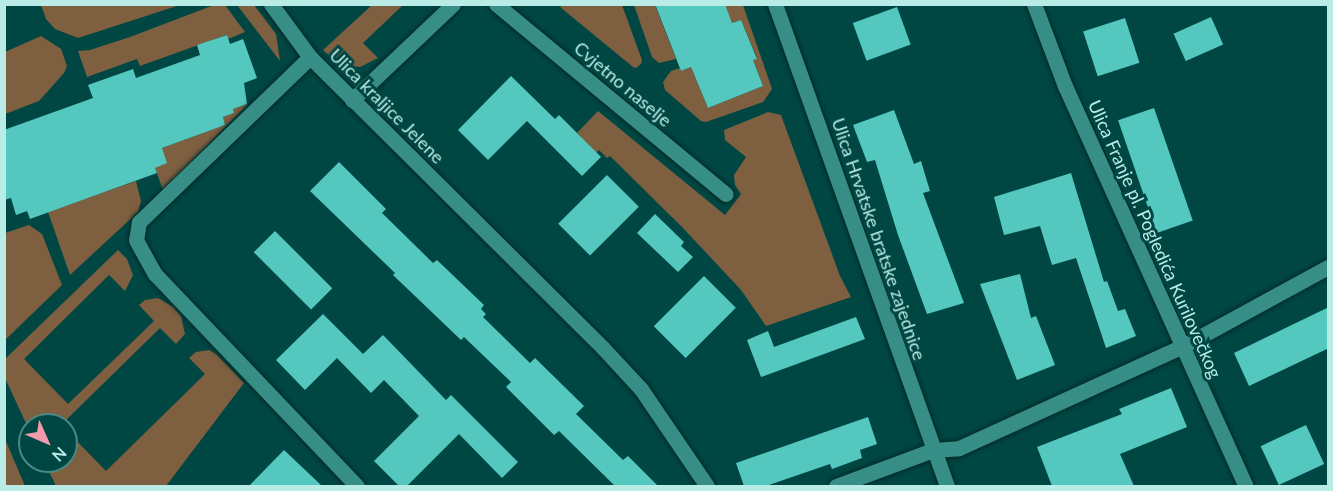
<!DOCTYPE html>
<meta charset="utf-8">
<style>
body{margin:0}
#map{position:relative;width:1333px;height:491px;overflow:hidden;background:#004743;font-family:Lato,sans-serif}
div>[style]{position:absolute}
.green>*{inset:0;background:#7e5f40}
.building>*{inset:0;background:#54c8be;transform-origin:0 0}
.roads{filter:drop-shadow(0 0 2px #042a27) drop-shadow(0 0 2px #042a27)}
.minor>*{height:15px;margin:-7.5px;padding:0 7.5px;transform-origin:7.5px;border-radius:7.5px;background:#368e87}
span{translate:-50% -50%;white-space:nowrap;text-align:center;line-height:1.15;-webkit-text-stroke:6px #004743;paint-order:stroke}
.street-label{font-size:18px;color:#b9ece6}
.frame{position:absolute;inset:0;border:6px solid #b9ece6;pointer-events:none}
.north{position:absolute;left:18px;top:413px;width:60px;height:60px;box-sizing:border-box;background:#004743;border:2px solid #4a8984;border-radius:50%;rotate:135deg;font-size:16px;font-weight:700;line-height:24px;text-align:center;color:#b9ece6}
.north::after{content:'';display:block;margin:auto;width:21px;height:27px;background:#f39aab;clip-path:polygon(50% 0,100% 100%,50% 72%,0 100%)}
</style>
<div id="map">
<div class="green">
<i style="clip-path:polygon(566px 4px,622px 5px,642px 60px,641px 64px,636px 68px,633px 67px,560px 7px)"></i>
<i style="clip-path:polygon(41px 5px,41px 4px,180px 5px,78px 38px,55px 29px,46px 19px)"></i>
<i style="clip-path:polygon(214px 5px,225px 5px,245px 32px,228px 39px,226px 35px,140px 66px,137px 59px,87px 77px,78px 51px,90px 50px,130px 37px)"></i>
<i style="clip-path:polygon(237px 5px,254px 5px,276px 34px,280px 61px)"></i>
<i style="clip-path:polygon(372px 5px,403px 5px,363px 43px,378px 58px,360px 67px,341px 65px,323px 50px)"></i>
<i style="clip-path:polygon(634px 5px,655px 5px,676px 59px,659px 63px,652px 57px)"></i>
<i style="clip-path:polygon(725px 5px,743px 5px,772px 89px,763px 102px,706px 122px,701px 121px,665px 90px,663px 82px,671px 71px,680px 68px,681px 71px,691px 67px,708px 108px,763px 86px,753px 60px,757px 58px,741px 20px,732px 23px)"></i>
<i style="clip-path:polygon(41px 36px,61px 49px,67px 66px,64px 73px,39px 101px,5px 114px,5px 52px)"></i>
<i style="clip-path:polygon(248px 104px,163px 190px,155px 168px,162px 148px,225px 125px,223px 117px,234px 113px,233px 109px)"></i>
<i style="clip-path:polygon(598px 111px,725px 215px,741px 194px,735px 185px,734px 175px,746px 157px,725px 140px,724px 130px,768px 112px,781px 115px,840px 276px,851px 297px,766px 326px,741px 290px,683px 228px,610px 156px,607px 158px,599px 150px,596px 153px,577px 133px)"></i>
<i style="clip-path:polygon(136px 181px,141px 201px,138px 212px,70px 275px,48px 212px)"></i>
<i style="clip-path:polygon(29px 225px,42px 234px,62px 285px,5px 340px,5px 233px)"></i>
<i style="clip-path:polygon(118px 250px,127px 259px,133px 275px,125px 291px,109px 275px,24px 359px,68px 404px,154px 321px,139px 305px,145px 300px,158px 298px,173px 307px,181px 316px,185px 334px,176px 344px,160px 328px,61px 425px,30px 425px,30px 432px,5px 378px,5px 359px)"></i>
<i style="clip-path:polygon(209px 350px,216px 354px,244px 383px,166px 486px,56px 486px,44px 461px,66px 461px,66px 430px,106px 471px,205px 374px,189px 358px,196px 352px)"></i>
<i style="clip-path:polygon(4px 439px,5px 439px,25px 486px,5px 486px)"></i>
</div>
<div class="building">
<i style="clip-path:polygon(655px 4px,725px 4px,732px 23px,741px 20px,757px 59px,753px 60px,763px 86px,708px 108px,691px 67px,681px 71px)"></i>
<i style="left:897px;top:7px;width:40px;height:47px;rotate:70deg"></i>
<i style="left:1211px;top:17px;width:30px;height:41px;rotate:66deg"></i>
<i style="left:1125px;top:18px;width:47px;height:44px;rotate:72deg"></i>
<i style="clip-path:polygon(227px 35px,230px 44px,243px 39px,257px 78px,244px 83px,247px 104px,233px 109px,234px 113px,223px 117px,225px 125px,162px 148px,167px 163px,155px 168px,157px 173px,30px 219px,27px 211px,16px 215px,11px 198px,4px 200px,4px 130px,93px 98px,88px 85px,133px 69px,136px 78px,200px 55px,197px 45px)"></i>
<i style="clip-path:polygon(511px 76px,555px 119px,559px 115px,601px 157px,582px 176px,527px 121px,488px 160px,458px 130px)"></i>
<i style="left:1154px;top:108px;width:119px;height:38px;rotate:71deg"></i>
<i style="clip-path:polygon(894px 110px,914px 164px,921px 161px,930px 191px,923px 193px,964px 303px,927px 314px,898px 235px,875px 160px,867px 162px,853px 125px)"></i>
<i style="clip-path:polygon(339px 162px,386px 209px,382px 213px,433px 263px,437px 260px,484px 305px,481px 309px,486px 314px,483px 317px,530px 363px,535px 358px,584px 406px,576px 414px,623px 460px,628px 456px,658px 486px,615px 486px,559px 431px,554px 435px,506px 387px,511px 382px,464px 337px,461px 340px,393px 275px,395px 273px,310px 191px)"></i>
<i style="clip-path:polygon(1071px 173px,1104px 282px,1107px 281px,1118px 311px,1125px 309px,1136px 336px,1106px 348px,1076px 258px,1052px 265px,1040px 226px,1004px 235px,994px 197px)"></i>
<i style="left:607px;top:175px;width:45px;height:69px;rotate:45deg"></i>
<i style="clip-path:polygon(655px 214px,684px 242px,681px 246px,693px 257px,678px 272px,637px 233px)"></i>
<i style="left:275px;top:231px;width:81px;height:30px;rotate:45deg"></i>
<i style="clip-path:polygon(1020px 274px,1031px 318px,1036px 316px,1055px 365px,1017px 380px,980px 284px)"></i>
<i style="left:704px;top:276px;width:45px;height:71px;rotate:45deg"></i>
<i style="clip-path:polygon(1329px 307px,1329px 348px,1249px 386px,1234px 353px)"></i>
<i style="clip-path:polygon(323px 314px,363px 354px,383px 335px,446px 400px,451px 395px,518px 462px,502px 478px,459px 434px,407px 486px,399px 486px,374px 461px,419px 416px,384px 380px,371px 393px,337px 358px,305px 390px,276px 360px)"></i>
<i style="clip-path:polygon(856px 317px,865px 339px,761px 377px,747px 340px,768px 331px,774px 347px)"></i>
<i style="clip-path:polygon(1171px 388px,1187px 427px,1120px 454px,1134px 486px,1052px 486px,1037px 447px,1122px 414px,1119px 409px)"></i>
<i style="clip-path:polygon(868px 417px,877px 444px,860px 450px,862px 458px,832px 469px,830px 464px,766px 486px,744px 486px,736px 463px)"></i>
<i style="left:1306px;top:425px;width:43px;height:50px;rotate:65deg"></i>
<i style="clip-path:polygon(284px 450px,322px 486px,249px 486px)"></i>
</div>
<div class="roads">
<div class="minor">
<i style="left:271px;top:4px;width:66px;rotate:53.7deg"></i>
<i style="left:310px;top:57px;width:413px;rotate:44.8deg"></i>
<i style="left:603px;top:348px;width:56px;rotate:47.2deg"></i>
<i style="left:641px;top:389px;width:117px;rotate:55.8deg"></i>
<i style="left:496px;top:4px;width:298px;rotate:39.6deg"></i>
<i style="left:775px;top:4px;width:512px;rotate:70.36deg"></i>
<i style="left:1034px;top:4px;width:88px;rotate:69.3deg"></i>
<i style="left:1065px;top:86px;width:439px;rotate:65.7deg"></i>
<i style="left:310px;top:57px;width:238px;rotate:136deg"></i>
<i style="left:139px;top:222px;width:18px;rotate:99deg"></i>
<i style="left:136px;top:240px;width:39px;rotate:61deg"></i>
<i style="left:155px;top:274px;width:293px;rotate:46.4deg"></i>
<i style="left:352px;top:100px;width:139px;rotate:-43.5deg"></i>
<i style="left:836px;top:486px;width:103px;rotate:-20.4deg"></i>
<i style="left:933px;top:450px;width:26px;rotate:-4deg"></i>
<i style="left:959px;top:448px;width:246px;rotate:-24.5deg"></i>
<i style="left:1183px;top:346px;width:165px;rotate:-28.6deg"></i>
</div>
</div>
<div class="street-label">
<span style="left:623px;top:84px;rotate:40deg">Cvjetno naselje</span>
<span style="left:387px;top:106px;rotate:45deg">Ulica kraljice Jelene</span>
<span style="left:879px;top:239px;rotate:71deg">Ulica Hrvatske bratske zajednice</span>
<span style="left:1155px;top:239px;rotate:66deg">Ulica Franje pl. Pogledića Kurilovečkog</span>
</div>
<div class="frame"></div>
<div class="north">N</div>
</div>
